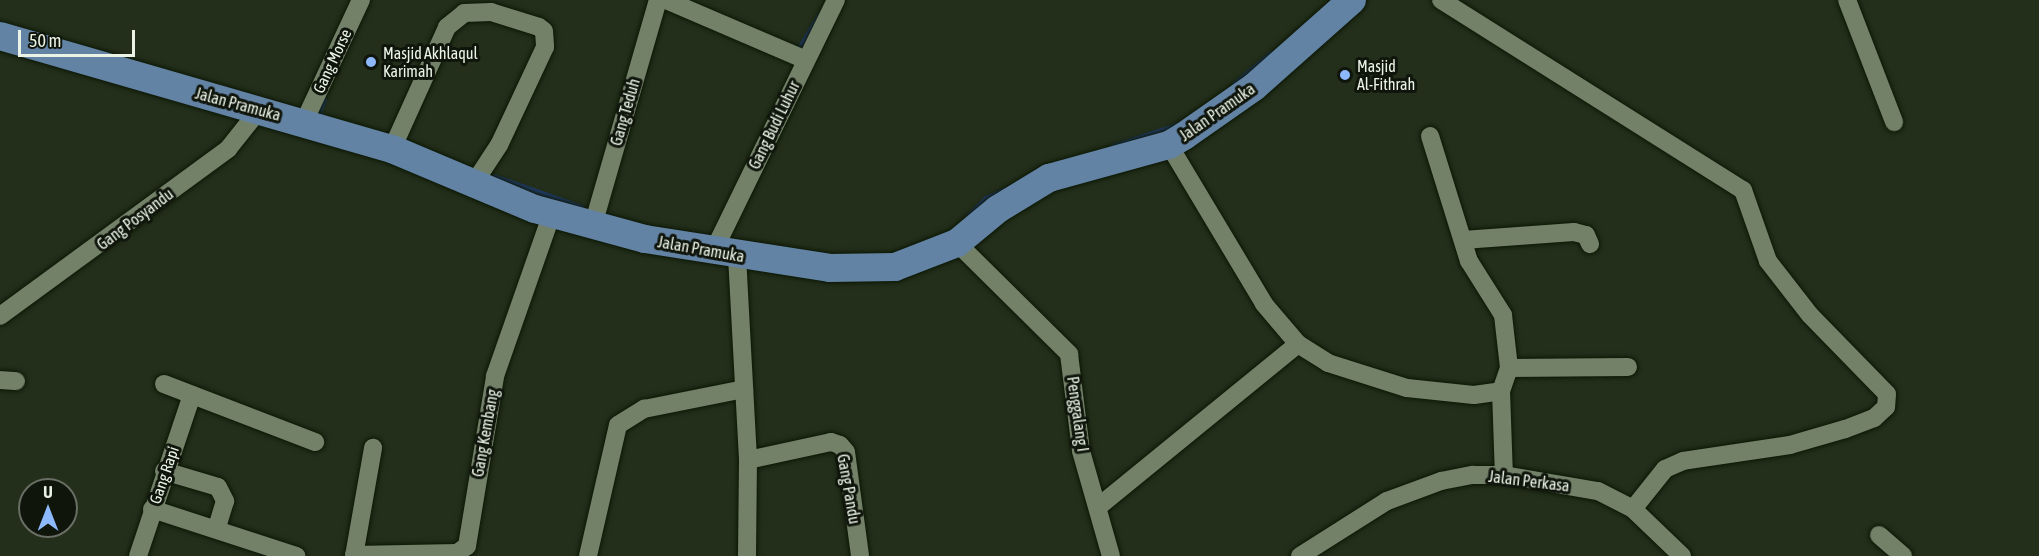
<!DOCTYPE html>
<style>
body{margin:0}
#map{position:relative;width:2039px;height:556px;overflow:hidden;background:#232f1b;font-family:"Asap Condensed",sans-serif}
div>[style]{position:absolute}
.stream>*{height:4.5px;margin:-2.25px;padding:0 2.25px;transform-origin:2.25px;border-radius:2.25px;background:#213c68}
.roads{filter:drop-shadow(0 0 2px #0c1705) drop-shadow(0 0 2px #0c1705)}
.street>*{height:18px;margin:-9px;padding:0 9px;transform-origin:9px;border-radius:9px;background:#738169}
.primary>*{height:28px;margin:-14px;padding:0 14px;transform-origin:14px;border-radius:14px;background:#6383a5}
.dots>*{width:16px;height:16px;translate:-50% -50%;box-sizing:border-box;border:3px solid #10150c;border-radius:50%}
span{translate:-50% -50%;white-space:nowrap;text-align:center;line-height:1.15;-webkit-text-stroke:6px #10150c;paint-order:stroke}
.poi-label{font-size:16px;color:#ebf3e6}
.left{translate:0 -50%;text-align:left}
.street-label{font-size:16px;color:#ebf3e6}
.north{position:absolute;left:18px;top:478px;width:60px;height:60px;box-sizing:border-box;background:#10150c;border:2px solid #686e63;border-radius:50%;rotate:0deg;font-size:16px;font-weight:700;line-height:24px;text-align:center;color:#ebf3e6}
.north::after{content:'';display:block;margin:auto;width:21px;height:27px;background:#8db9fc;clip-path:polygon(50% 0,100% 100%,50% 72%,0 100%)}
.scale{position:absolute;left:18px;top:30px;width:117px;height:27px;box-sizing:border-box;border:3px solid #ebf3e6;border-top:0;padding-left:8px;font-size:18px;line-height:21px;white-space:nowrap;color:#ebf3e6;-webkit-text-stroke:4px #10150c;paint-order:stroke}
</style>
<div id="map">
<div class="stream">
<i style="left:797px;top:52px;width:43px;rotate:-59.3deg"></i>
<i style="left:1234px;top:84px;width:48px;rotate:-40deg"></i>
<i style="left:322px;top:115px;width:4px;rotate:-166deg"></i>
<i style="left:318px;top:114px;width:15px;rotate:-67deg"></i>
<i style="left:1113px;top:146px;width:67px;rotate:-18.2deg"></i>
<i style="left:494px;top:176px;width:93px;rotate:19.4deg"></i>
<i style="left:969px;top:215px;width:24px;rotate:-45deg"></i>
<i style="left:986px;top:198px;width:19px;rotate:-25deg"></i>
</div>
<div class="roads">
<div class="street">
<i style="left:666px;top:0;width:152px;rotate:23.2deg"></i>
<i style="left:1441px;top:0;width:357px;rotate:32.2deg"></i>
<i style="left:1743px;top:190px;width:75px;rotate:70.6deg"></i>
<i style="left:1768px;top:261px;width:68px;rotate:52.1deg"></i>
<i style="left:1810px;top:315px;width:110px;rotate:45.7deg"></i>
<i style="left:1887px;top:394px;width:13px;rotate:94deg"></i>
<i style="left:1886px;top:407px;width:16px;rotate:137deg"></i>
<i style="left:1874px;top:418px;width:31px;rotate:159deg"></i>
<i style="left:1845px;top:429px;width:57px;rotate:163.8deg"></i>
<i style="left:1790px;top:445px;width:108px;rotate:171.5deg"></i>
<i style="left:1683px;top:461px;width:20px;rotate:156deg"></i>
<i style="left:1665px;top:469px;width:51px;rotate:128.7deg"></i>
<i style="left:1847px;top:0;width:131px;rotate:68.9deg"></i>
<i style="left:304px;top:122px;width:135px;rotate:-65deg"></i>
<i style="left:1430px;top:136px;width:131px;rotate:72.7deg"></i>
<i style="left:1469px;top:261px;width:64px;rotate:57.8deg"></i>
<i style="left:1503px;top:315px;width:53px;rotate:83.5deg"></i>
<i style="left:1509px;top:368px;width:24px;rotate:109deg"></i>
<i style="left:1501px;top:391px;width:84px;rotate:88deg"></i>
<i style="left:1169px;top:145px;width:185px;rotate:59.1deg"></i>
<i style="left:1264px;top:304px;width:52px;rotate:49.6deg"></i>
<i style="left:1298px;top:344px;width:36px;rotate:32deg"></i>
<i style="left:1328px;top:363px;width:83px;rotate:17.6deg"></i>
<i style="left:1407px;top:388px;width:67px;rotate:6deg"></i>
<i style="left:1474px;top:395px;width:27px;rotate:-8deg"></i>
<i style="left:392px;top:149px;width:134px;rotate:-65.7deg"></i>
<i style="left:447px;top:27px;width:22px;rotate:-39deg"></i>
<i style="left:464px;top:13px;width:27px;rotate:-2deg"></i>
<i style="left:491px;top:12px;width:50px;rotate:17.4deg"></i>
<i style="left:539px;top:27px;width:6px;rotate:39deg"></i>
<i style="left:544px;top:31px;width:16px;rotate:86deg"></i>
<i style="left:545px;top:47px;width:108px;rotate:115.1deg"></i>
<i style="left:499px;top:145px;width:45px;rotate:123.3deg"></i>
<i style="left:593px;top:225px;width:234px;rotate:-73.9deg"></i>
<i style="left:1463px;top:240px;width:111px;rotate:-4.1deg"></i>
<i style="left:1574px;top:232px;width:12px;rotate:14deg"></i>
<i style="left:1586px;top:235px;width:10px;rotate:66deg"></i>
<i style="left:957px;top:243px;width:158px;rotate:44.7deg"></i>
<i style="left:1069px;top:354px;width:98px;rotate:82.9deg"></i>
<i style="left:1081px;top:451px;width:109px;rotate:74.1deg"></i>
<i style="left:714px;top:250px;width:278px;rotate:-64deg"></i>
<i style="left:737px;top:256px;width:204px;rotate:86.9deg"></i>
<i style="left:748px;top:460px;width:96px;rotate:90.6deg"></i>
<i style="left:0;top:316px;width:283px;rotate:-36.2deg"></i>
<i style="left:228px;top:149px;width:50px;rotate:-51.5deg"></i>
<i style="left:1509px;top:368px;width:119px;rotate:-0.5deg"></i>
<i style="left:0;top:380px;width:16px;rotate:4deg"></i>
<i style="left:164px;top:384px;width:162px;rotate:21deg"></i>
<i style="left:748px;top:460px;width:85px;rotate:-12.2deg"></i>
<i style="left:831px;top:442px;width:9px;rotate:18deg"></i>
<i style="left:840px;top:445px;width:9px;rotate:49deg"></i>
<i style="left:846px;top:452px;width:105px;rotate:82.3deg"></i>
<i style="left:164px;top:471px;width:56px;rotate:16.5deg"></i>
<i style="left:218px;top:487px;width:16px;rotate:63deg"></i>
<i style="left:225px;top:501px;width:28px;rotate:107deg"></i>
<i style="left:1098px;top:507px;width:258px;rotate:-39.2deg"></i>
<i style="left:152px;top:509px;width:152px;rotate:18deg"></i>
<i style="left:1879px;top:535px;width:32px;rotate:41deg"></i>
<i style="left:354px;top:555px;width:103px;rotate:-1.1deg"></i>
<i style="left:457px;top:553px;width:12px;rotate:-35deg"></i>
<i style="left:467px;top:546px;width:172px;rotate:-80.6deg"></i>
<i style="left:495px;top:376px;width:173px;rotate:-70.7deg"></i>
<i style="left:138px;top:556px;width:170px;rotate:-71.5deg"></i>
<i style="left:354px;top:556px;width:110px;rotate:-80deg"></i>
<i style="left:588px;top:556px;width:134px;rotate:-77.1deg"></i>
<i style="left:618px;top:425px;width:31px;rotate:-32deg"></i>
<i style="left:644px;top:409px;width:102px;rotate:-11.3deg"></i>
<i style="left:1300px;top:556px;width:103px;rotate:-32.3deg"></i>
<i style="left:1387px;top:501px;width:58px;rotate:-20.3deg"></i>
<i style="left:1441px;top:481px;width:33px;rotate:-11deg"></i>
<i style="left:1473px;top:475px;width:31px"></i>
<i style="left:1504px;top:475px;width:95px;rotate:9.7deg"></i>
<i style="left:1598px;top:491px;width:39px;rotate:27deg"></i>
<i style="left:1633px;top:509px;width:68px;rotate:43.8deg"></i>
</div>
<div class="primary">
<i style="left:0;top:36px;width:408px;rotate:16.1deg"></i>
<i style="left:392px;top:149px;width:155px;rotate:22.8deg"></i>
<i style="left:535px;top:209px;width:114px;rotate:15.3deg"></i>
<i style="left:645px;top:239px;width:187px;rotate:8.9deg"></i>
<i style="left:830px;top:268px;width:65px;rotate:-0.9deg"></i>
<i style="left:895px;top:267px;width:66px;rotate:-21.2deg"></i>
<i style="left:957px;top:243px;width:53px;rotate:-39.7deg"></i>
<i style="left:998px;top:209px;width:60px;rotate:-31.3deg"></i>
<i style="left:1049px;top:178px;width:124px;rotate:-15.4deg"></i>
<i style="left:1169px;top:145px;width:17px;rotate:-31deg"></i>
<i style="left:1184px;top:136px;width:85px;rotate:-35deg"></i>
<i style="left:1254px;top:87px;width:131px;rotate:-41.6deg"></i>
</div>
</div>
<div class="dots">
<i style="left:371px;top:62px;background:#8db9fc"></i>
<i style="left:1345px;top:75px;background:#8db9fc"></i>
</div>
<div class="poi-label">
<span class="left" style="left:383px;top:62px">Masjid Akhlaqul<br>Karimah</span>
<span class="left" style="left:1357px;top:75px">Masjid<br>Al-Fithrah</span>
</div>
<div class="street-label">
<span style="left:332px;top:61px;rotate:-65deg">Gang Morse</span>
<span style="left:238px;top:104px;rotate:15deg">Jalan Pramuka</span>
<span style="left:625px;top:112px;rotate:-74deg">Gang Teduh</span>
<span style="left:1217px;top:112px;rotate:-35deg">Jalan Pramuka</span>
<span style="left:774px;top:125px;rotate:-64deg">Gang Budi Luhur</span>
<span style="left:135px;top:219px;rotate:-37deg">Gang Posyandu</span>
<span style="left:701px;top:249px;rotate:10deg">Jalan Pramuka</span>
<span style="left:1078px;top:414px;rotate:82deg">Penggalang I</span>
<span style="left:485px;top:433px;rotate:-80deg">Gang Kembang</span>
<span style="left:164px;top:475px;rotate:-71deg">Gang Rapi</span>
<span style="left:1529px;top:481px;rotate:7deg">Jalan Perkasa</span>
<span style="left:849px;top:489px;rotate:80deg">Gang Pandu</span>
</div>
<div class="north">U</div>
<div class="scale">50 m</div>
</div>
